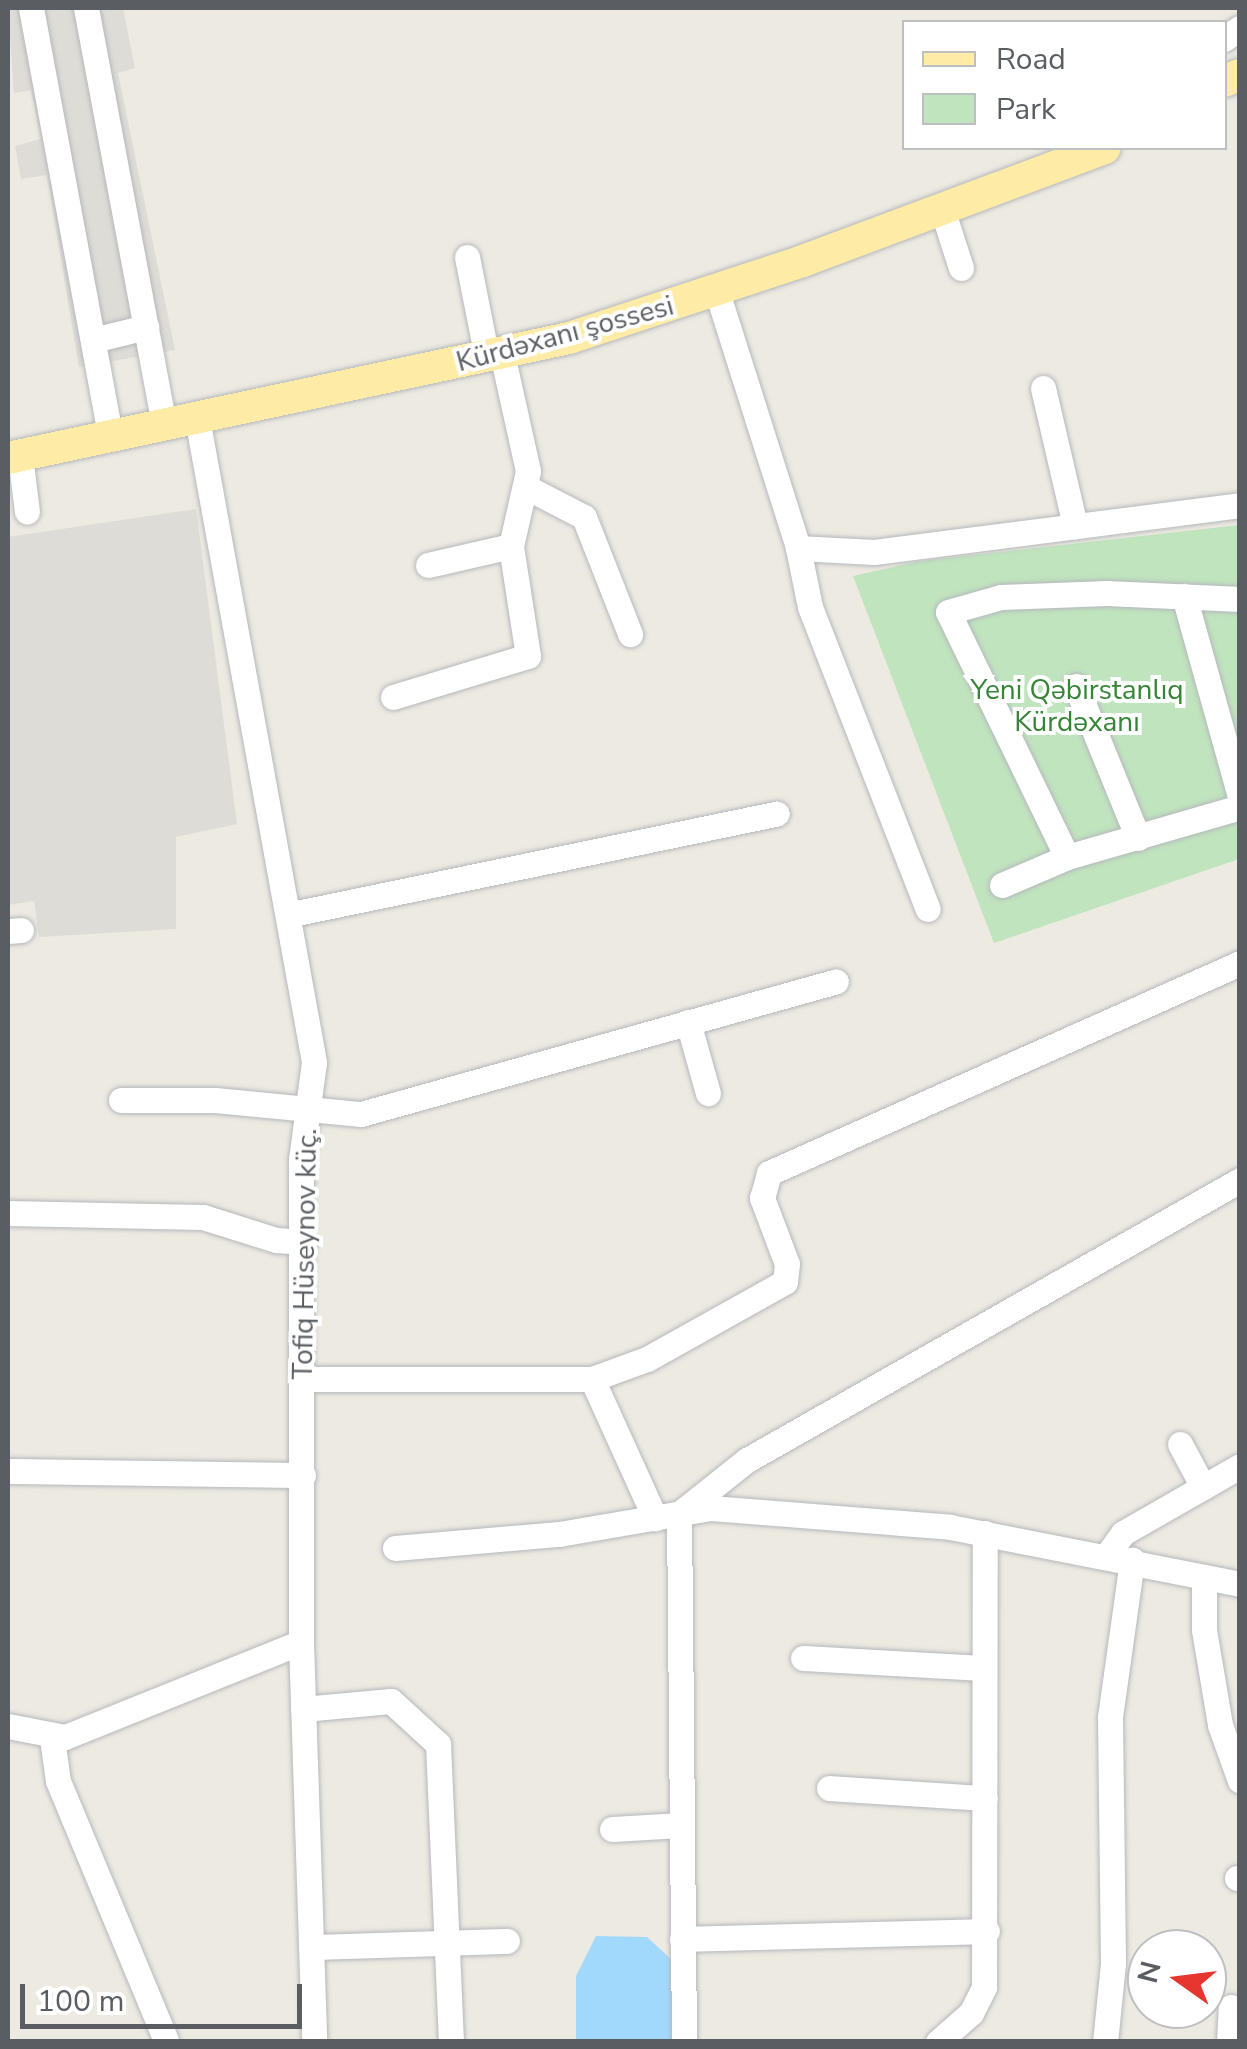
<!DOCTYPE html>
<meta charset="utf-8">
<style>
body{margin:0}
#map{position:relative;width:1247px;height:2049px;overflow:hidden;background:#edeae2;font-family:"Nunito Sans",sans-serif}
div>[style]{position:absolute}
.industrial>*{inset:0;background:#dedcd6}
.green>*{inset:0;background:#c0e4be}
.water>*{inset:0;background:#a1d9fd}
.roads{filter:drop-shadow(0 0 2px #b5b8bc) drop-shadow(0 0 2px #b5b8bc)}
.minor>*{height:25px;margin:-12.5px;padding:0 12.5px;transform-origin:12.5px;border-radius:12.5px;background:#fff}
.major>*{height:32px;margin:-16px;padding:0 16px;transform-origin:16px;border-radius:16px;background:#feeca6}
span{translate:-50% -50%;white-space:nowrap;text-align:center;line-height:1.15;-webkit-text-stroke:8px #fff;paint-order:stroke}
.street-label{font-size:28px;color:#5a5e63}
.park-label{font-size:28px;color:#368537}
.frame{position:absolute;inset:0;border:10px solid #5a5e63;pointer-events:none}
.legend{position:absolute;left:902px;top:20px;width:325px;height:130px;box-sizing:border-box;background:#fff;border:2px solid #bdbfc1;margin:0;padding:12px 18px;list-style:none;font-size:30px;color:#5a5e63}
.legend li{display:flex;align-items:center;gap:20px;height:50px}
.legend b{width:50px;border:2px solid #bdbfc1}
.north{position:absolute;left:1127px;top:1929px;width:100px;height:100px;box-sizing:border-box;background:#fff;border:2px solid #bdbfc1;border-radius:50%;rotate:284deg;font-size:28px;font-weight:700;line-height:40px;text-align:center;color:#5a5e63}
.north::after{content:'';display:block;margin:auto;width:35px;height:45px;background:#e6362f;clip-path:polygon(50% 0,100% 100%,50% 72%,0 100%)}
.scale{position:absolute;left:20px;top:1984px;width:282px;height:45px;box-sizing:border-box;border:5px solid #5a5e63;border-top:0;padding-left:12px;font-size:30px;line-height:35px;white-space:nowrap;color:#5a5e63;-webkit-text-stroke:8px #fff;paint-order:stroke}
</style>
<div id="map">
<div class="industrial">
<i style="clip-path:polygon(8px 8px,123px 8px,135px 68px,118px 73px,175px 350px,79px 367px,47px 175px,21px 179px,15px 146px,41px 139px,31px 90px,14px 93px)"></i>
<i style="clip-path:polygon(196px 509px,237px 824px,176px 837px,176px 929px,39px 937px,34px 901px,8px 905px,8px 537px)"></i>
</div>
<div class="green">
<i style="clip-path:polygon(1239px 525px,1239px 859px,994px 943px,853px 576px,920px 561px)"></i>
</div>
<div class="water">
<i style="clip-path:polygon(596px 1936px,647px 1937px,672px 1960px,673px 2041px,576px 2041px,576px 1976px)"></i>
</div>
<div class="roads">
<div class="minor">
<i style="left:31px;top:8px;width:435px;rotate:79.5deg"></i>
<i style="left:86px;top:8px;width:424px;rotate:79.4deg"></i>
<i style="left:1224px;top:39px;width:19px;rotate:-35deg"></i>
<i style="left:942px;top:209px;width:62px;rotate:72.1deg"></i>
<i style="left:467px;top:257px;width:83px;rotate:78.8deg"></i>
<i style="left:717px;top:292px;width:269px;rotate:72.4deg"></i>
<i style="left:798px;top:548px;width:76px;rotate:3deg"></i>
<i style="left:874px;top:552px;width:369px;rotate:-7.3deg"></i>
<i style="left:93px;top:340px;width:55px;rotate:-13.8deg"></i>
<i style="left:1043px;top:388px;width:142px;rotate:76.9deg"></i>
<i style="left:197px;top:418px;width:655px;rotate:79.7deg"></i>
<i style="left:314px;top:1062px;width:99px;rotate:97.6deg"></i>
<i style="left:301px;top:1160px;width:482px;rotate:90deg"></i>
<i style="left:301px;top:1642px;width:400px;rotate:88.1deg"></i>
<i style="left:20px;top:455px;width:57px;rotate:83deg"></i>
<i style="left:528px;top:488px;width:63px;rotate:27.4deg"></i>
<i style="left:584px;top:517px;width:126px;rotate:68.5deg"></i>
<i style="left:798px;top:548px;width:60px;rotate:78.5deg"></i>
<i style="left:810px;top:607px;width:324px;rotate:68.7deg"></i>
<i style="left:428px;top:565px;width:85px;rotate:-12.9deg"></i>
<i style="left:1184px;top:596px;width:209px;rotate:74.4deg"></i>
<i style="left:1076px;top:686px;width:164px;rotate:67.8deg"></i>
<i style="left:393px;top:697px;width:141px;rotate:-16.9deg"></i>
<i style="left:528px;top:656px;width:111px;rotate:-98.8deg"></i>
<i style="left:511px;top:546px;width:77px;rotate:-77.2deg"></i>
<i style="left:528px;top:471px;width:120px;rotate:-102.5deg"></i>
<i style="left:1067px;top:857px;width:272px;rotate:-115.9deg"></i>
<i style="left:948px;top:612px;width:55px;rotate:-15.8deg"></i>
<i style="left:1001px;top:597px;width:106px;rotate:-2.2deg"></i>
<i style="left:1107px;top:593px;width:133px;rotate:2.6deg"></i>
<i style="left:1002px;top:885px;width:71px;rotate:-23.3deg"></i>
<i style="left:1067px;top:857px;width:180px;rotate:-16.1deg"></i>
<i style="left:292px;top:914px;width:495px;rotate:-11.7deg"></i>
<i style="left:8px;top:931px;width:13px;rotate:-4deg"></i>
<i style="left:688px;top:1022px;width:74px;rotate:74.3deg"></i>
<i style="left:121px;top:1100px;width:94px"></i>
<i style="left:215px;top:1100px;width:147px;rotate:5.5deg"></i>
<i style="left:361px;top:1114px;width:493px;rotate:-15.6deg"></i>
<i style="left:8px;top:1213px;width:195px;rotate:1.2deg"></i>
<i style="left:203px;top:1217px;width:77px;rotate:17.5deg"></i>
<i style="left:276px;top:1240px;width:28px;rotate:4deg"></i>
<i style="left:304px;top:1379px;width:288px"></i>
<i style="left:592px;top:1379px;width:59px;rotate:-20deg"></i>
<i style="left:647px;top:1359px;width:158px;rotate:-29.2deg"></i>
<i style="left:785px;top:1282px;width:18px;rotate:-84deg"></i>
<i style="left:787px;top:1264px;width:71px;rotate:-110.7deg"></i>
<i style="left:762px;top:1198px;width:26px;rotate:-74deg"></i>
<i style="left:769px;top:1173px;width:516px;rotate:-24.03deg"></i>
<i style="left:592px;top:1379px;width:153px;rotate:65.6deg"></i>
<i style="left:1180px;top:1444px;width:49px;rotate:61.9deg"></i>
<i style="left:8px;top:1471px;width:295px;rotate:0.8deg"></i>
<i style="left:395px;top:1548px;width:165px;rotate:-4.9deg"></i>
<i style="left:559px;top:1534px;width:154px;rotate:-9.7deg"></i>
<i style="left:711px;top:1508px;width:240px;rotate:4.5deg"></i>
<i style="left:950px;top:1527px;width:296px;rotate:11.1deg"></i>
<i style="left:1107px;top:1555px;width:27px;rotate:-54deg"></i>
<i style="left:1123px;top:1533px;width:135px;rotate:-29.8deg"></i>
<i style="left:1204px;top:1577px;width:53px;rotate:90deg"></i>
<i style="left:1204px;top:1630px;width:96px;rotate:80.4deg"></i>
<i style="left:1220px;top:1725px;width:59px;rotate:70.3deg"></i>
<i style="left:803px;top:1658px;width:181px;rotate:3.2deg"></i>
<i style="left:303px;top:1709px;width:88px;rotate:-5.2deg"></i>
<i style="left:391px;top:1701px;width:64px;rotate:42.5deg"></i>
<i style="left:438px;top:1744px;width:298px;rotate:87.5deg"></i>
<i style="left:8px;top:1726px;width:58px;rotate:10.9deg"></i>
<i style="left:65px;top:1737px;width:254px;rotate:-21.9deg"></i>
<i style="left:52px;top:1738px;width:43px;rotate:82.1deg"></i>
<i style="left:58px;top:1781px;width:281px;rotate:67.4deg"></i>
<i style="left:829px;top:1788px;width:156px;rotate:3.7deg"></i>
<i style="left:612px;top:1829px;width:69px;rotate:-3.3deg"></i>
<i style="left:1237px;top:1878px;width:3px"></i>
<i style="left:682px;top:1939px;width:305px;rotate:-1.5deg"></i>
<i style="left:311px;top:1947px;width:196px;rotate:-1.8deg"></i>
<i style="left:684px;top:2042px;width:528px;rotate:-90.54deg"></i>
<i style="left:679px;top:1514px;width:87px;rotate:-38.5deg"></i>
<i style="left:747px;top:1460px;width:567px;rotate:-29.59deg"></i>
<i style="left:938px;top:2042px;width:44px;rotate:-41.3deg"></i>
<i style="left:971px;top:2013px;width:29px;rotate:-63deg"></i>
<i style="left:984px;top:1987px;width:454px;rotate:-89.9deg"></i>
<i style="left:1105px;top:2042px;width:79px;rotate:-84.2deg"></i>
<i style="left:1113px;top:1963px;width:246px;rotate:-90.7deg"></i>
<i style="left:1110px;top:1717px;width:159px;rotate:-82deg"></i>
<i style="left:1229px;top:2042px;width:35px;rotate:-87deg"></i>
</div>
<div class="major">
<i style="left:1224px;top:81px;width:17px;rotate:-21deg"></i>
<i style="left:8px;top:458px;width:574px;rotate:-12.07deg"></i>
<i style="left:569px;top:338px;width:246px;rotate:-18.2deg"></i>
<i style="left:803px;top:261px;width:322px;rotate:-20.5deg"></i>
</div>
</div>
<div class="street-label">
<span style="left:565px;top:334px;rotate:-15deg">Kürdəxanı şossesi</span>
<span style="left:305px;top:1254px;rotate:-89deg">Tofiq Hüseynov küç.</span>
</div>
<div class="park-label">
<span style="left:1077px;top:706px">Yeni Qəbirstanlıq<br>Kürdəxanı</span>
</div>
<div class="frame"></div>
<ul class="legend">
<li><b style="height:12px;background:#feeca6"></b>Road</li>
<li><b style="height:28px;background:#c0e4be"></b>Park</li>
</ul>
<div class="north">N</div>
<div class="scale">100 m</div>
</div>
